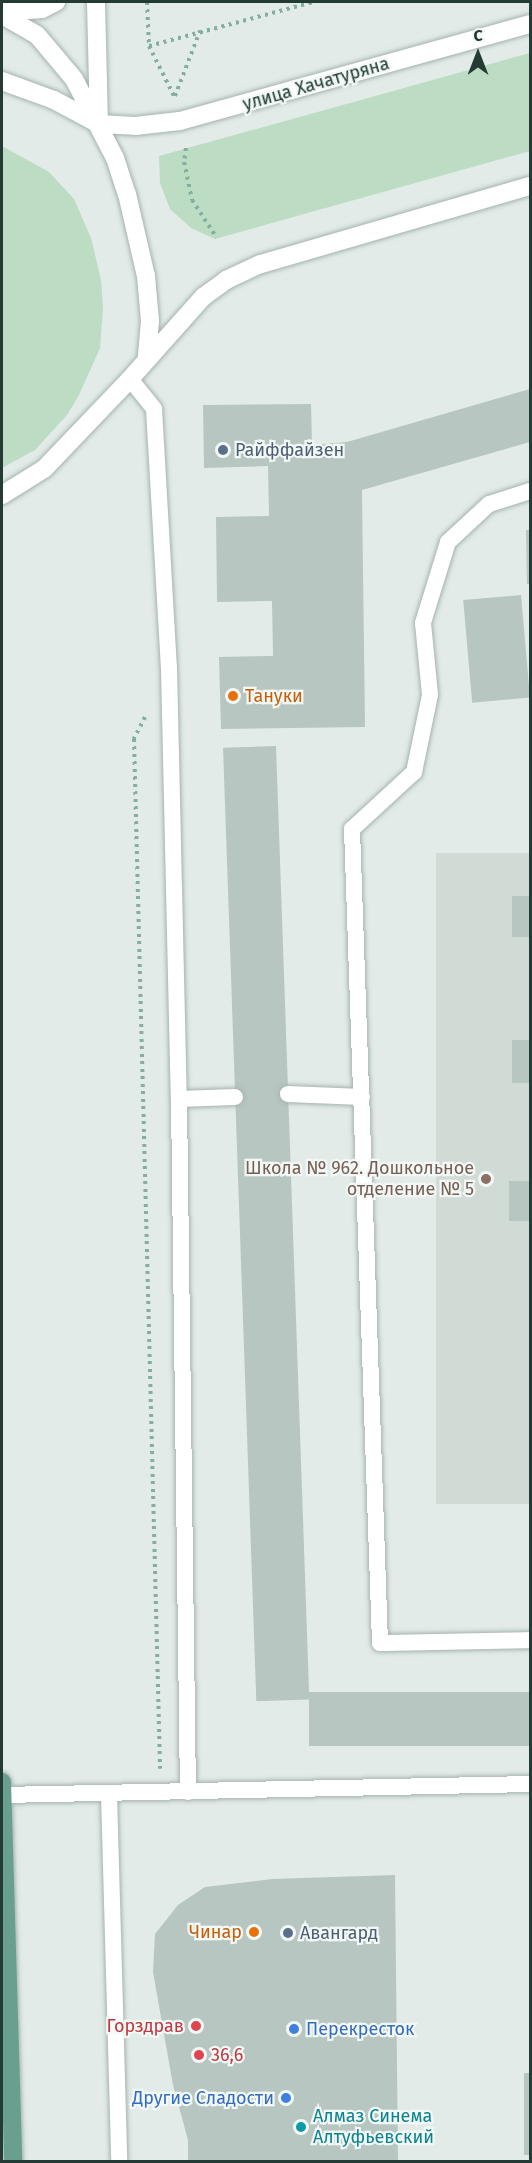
<!DOCTYPE html>
<meta charset="utf-8">
<style>
body{margin:0}
#map{position:relative;width:532px;height:2163px;overflow:hidden;background:#e2ebe7;font-family:"Fira Sans",sans-serif}
div>[style]{position:absolute}
.built>*{inset:0;background:#d0dbd6;transform-origin:0 0}
.green>*{inset:0;background:#bcdcc3}
.building>*{inset:0;background:#b7c6c0;transform-origin:0 0}
.path>*{height:4px;margin-top:-2px;transform-origin:0;background:repeating-linear-gradient(90deg,#84ae9f 0 3px,transparent 0 7.5px)}
.roads{filter:drop-shadow(0 0 2px #a5b3ae) drop-shadow(0 0 2px #a5b3ae)}
.lane>*{height:16px;margin:-8px;padding:0 8px;transform-origin:8px;border-radius:8px;background:#fff}
.secondary>*{height:18px;margin:-9px;padding:0 9px;transform-origin:9px;border-radius:9px;background:#fff}
.primary>*{height:18px;margin:-9px;padding:0 9px;transform-origin:9px;border-radius:9px;background:#689f8f}
.dots>*{width:16px;height:16px;translate:-50% -50%;box-sizing:border-box;border:3px solid #f2f8f5;border-radius:50%}
span{translate:-50% -50%;white-space:nowrap;text-align:center;line-height:1.15;-webkit-text-stroke:4.5px #f2f8f5;paint-order:stroke}
.street-label{font-size:18px;color:#233b34}
.service-label{font-size:18px;color:#4e5e75}
.left{translate:0 -50%;text-align:left}
.food-label{font-size:18px;color:#c56008}
.right{translate:-100% -50%;text-align:right}
.education-label{font-size:18px;color:#785e54}
.health-label{font-size:18px;color:#be3a42}
.shop-label{font-size:18px;color:#366cbe}
.culture-label{font-size:18px;color:#0d838f}
.frame{position:absolute;inset:0;border:3px solid #233b34;pointer-events:none}
.north{position:absolute;left:448px;top:24px;width:60px;height:60px;-webkit-text-stroke:4px #f2f8f5;paint-order:stroke;rotate:0deg;font-size:16px;font-weight:700;line-height:24px;text-align:center;color:#233b34}
.north::after{content:'';display:block;margin:auto;width:21px;height:27px;background:#233b34;clip-path:polygon(50% 0,100% 100%,50% 72%,0 100%)}
</style>
<div id="map">
<div class="built">
<i style="left:530px;top:853px;width:651px;height:94px;rotate:90deg"></i>
</div>
<div class="green">
<i style="clip-path:polygon(530px 53px,530px 151px,215px 239px,191px 228px,170px 209px,160px 183px,159px 156px)"></i>
<i style="clip-path:polygon(2px 146px,49px 172px,74px 199px,91px 238px,101px 280px,103px 308px,100px 348px,79px 395px,67px 415px,35px 450px,2px 468px)"></i>
</div>
<div class="building">
<i style="clip-path:polygon(530px 389px,530px 442px,362px 490px,365px 727px,221px 729px,219px 657px,273px 656px,272px 601px,217px 602px,216px 517px,269px 516px,268px 466px,204px 468px,203px 405px,311px 404px,312px 445px,347px 442px)"></i>
<i style="clip-path:polygon(526px 530px,530px 530px,530px 584px,527px 584px)"></i>
<i style="left:521px;top:595px;width:103px;height:58px;rotate:85deg"></i>
<i style="left:276px;top:746px;width:954px;height:53px;rotate:88deg"></i>
<i style="left:512px;top:896px;width:18px;height:41px"></i>
<i style="left:512px;top:1040px;width:18px;height:43px"></i>
<i style="left:509px;top:1181px;width:21px;height:40px"></i>
<i style="left:530px;top:1692px;width:54px;height:221px;rotate:90deg"></i>
<i style="clip-path:polygon(395px 1875px,398px 2162px,188px 2162px,188px 2140px,173px 2085px,153px 1972px,155px 1934px,178px 1905px,205px 1887px,272px 1879px)"></i>
<i style="left:524px;top:2073px;width:6px;height:82px"></i>
</div>
<div class="path">
<i style="left:147px;top:2px;width:44px;rotate:87.4deg"></i>
<i style="left:149px;top:46px;width:170px;rotate:-15deg"></i>
<i style="left:149px;top:46px;width:56px;rotate:63.4deg"></i>
<i style="left:175px;top:96px;width:70px;rotate:-69deg"></i>
<i style="left:186px;top:148px;width:14px;rotate:98deg"></i>
<i style="left:184px;top:162px;width:39px;rotate:78deg"></i>
<i style="left:192px;top:200px;width:45px;rotate:56.7deg"></i>
<i style="left:145px;top:717px;width:25px;rotate:117deg"></i>
<i style="left:134px;top:739px;width:1030px;rotate:88.55deg"></i>
</div>
<div class="roads">
<div class="lane">
<i style="left:130px;top:379px;width:38px;rotate:51deg"></i>
<i style="left:154px;top:409px;width:259px;rotate:86.7deg"></i>
<i style="left:169px;top:668px;width:431px;rotate:88.7deg"></i>
<i style="left:179px;top:1099px;width:693px;rotate:89.26deg"></i>
<i style="left:530px;top:491px;width:43px;rotate:162.4deg"></i>
<i style="left:489px;top:504px;width:56px;rotate:137.2deg"></i>
<i style="left:448px;top:542px;width:85px;rotate:107.2deg"></i>
<i style="left:423px;top:623px;width:72px;rotate:84.4deg"></i>
<i style="left:430px;top:695px;width:79px;rotate:101.7deg"></i>
<i style="left:414px;top:772px;width:84px;rotate:137.4deg"></i>
<i style="left:352px;top:829px;width:814px;rotate:88.03deg"></i>
<i style="left:380px;top:1643px;width:150px;rotate:-1.1deg"></i>
<i style="left:288px;top:1094px;width:74px;rotate:2.3deg"></i>
<i style="left:179px;top:1099px;width:56px;rotate:-2deg"></i>
<i style="left:109px;top:1794px;width:368px;rotate:88.4deg"></i>
<i style="left:2px;top:1795px;width:528px;rotate:-1.19deg"></i>
</div>
<div class="secondary">
<i style="left:96px;top:2px;width:120px;rotate:88.6deg"></i>
<i style="left:2px;top:9px;width:13px;rotate:9deg"></i>
<i style="left:15px;top:11px;width:27px;rotate:-4deg"></i>
<i style="left:42px;top:9px;width:16px;rotate:-27deg"></i>
<i style="left:2px;top:15px;width:40px;rotate:29.7deg"></i>
<i style="left:37px;top:35px;width:57px;rotate:49.9deg"></i>
<i style="left:74px;top:79px;width:89px;rotate:62.6deg"></i>
<i style="left:115px;top:158px;width:38px;rotate:72deg"></i>
<i style="left:127px;top:194px;width:84px;rotate:77deg"></i>
<i style="left:146px;top:276px;width:45px;rotate:84.9deg"></i>
<i style="left:150px;top:321px;width:38px;rotate:95deg"></i>
<i style="left:2px;top:81px;width:55px;rotate:20.1deg"></i>
<i style="left:54px;top:100px;width:51px;rotate:28.1deg"></i>
<i style="left:99px;top:124px;width:36px;rotate:3deg"></i>
<i style="left:135px;top:126px;width:45px;rotate:-6.3deg"></i>
<i style="left:180px;top:121px;width:363px;rotate:-15.5deg"></i>
<i style="left:2px;top:495px;width:49px;rotate:-31.8deg"></i>
<i style="left:44px;top:469px;width:124px;rotate:-46.3deg"></i>
<i style="left:130px;top:379px;width:110px;rotate:-48.3deg"></i>
<i style="left:203px;top:297px;width:29px;rotate:-36deg"></i>
<i style="left:226px;top:280px;width:38px;rotate:-25deg"></i>
<i style="left:261px;top:264px;width:280px;rotate:-16.2deg"></i>
</div>
<div class="primary">
<i style="left:2px;top:1782px;width:380px;rotate:88.3deg"></i>
</div>
</div>
<div class="dots">
<i style="left:223px;top:450px;background:#5c6f8a"></i>
<i style="left:233px;top:696px;background:#e8710a"></i>
<i style="left:486px;top:1179px;background:#8d6e63"></i>
<i style="left:254px;top:1932px;background:#e8710a"></i>
<i style="left:288px;top:1933px;background:#5c6f8a"></i>
<i style="left:196px;top:2026px;background:#e0444e"></i>
<i style="left:294px;top:2029px;background:#3f7fe0"></i>
<i style="left:199px;top:2055px;background:#e0444e"></i>
<i style="left:286px;top:2098px;background:#3f7fe0"></i>
<i style="left:301px;top:2127px;background:#0f9aa8"></i>
</div>
<div class="street-label">
<span style="left:316px;top:84px;rotate:-16deg">улица Хачатуряна</span>
</div>
<div class="service-label">
<span class="left" style="left:235px;top:450px">Райффайзен</span>
<span class="left" style="left:300px;top:1933px">Авангард</span>
</div>
<div class="food-label">
<span class="left" style="left:245px;top:696px">Тануки</span>
<span class="right" style="left:242px;top:1932px">Чинар</span>
</div>
<div class="education-label">
<span class="right" style="left:474px;top:1179px">Школа № 962. Дошкольное<br>отделение № 5</span>
</div>
<div class="health-label">
<span class="right" style="left:184px;top:2026px">Горздрав</span>
<span class="left" style="left:211px;top:2055px">36,6</span>
</div>
<div class="shop-label">
<span class="left" style="left:306px;top:2029px">Перекресток</span>
<span class="right" style="left:274px;top:2098px">Другие Сладости</span>
</div>
<div class="culture-label">
<span class="left" style="left:313px;top:2127px">Алмаз Синема<br>Алтуфьевский</span>
</div>
<div class="frame"></div>
<div class="north">С</div>
</div>
